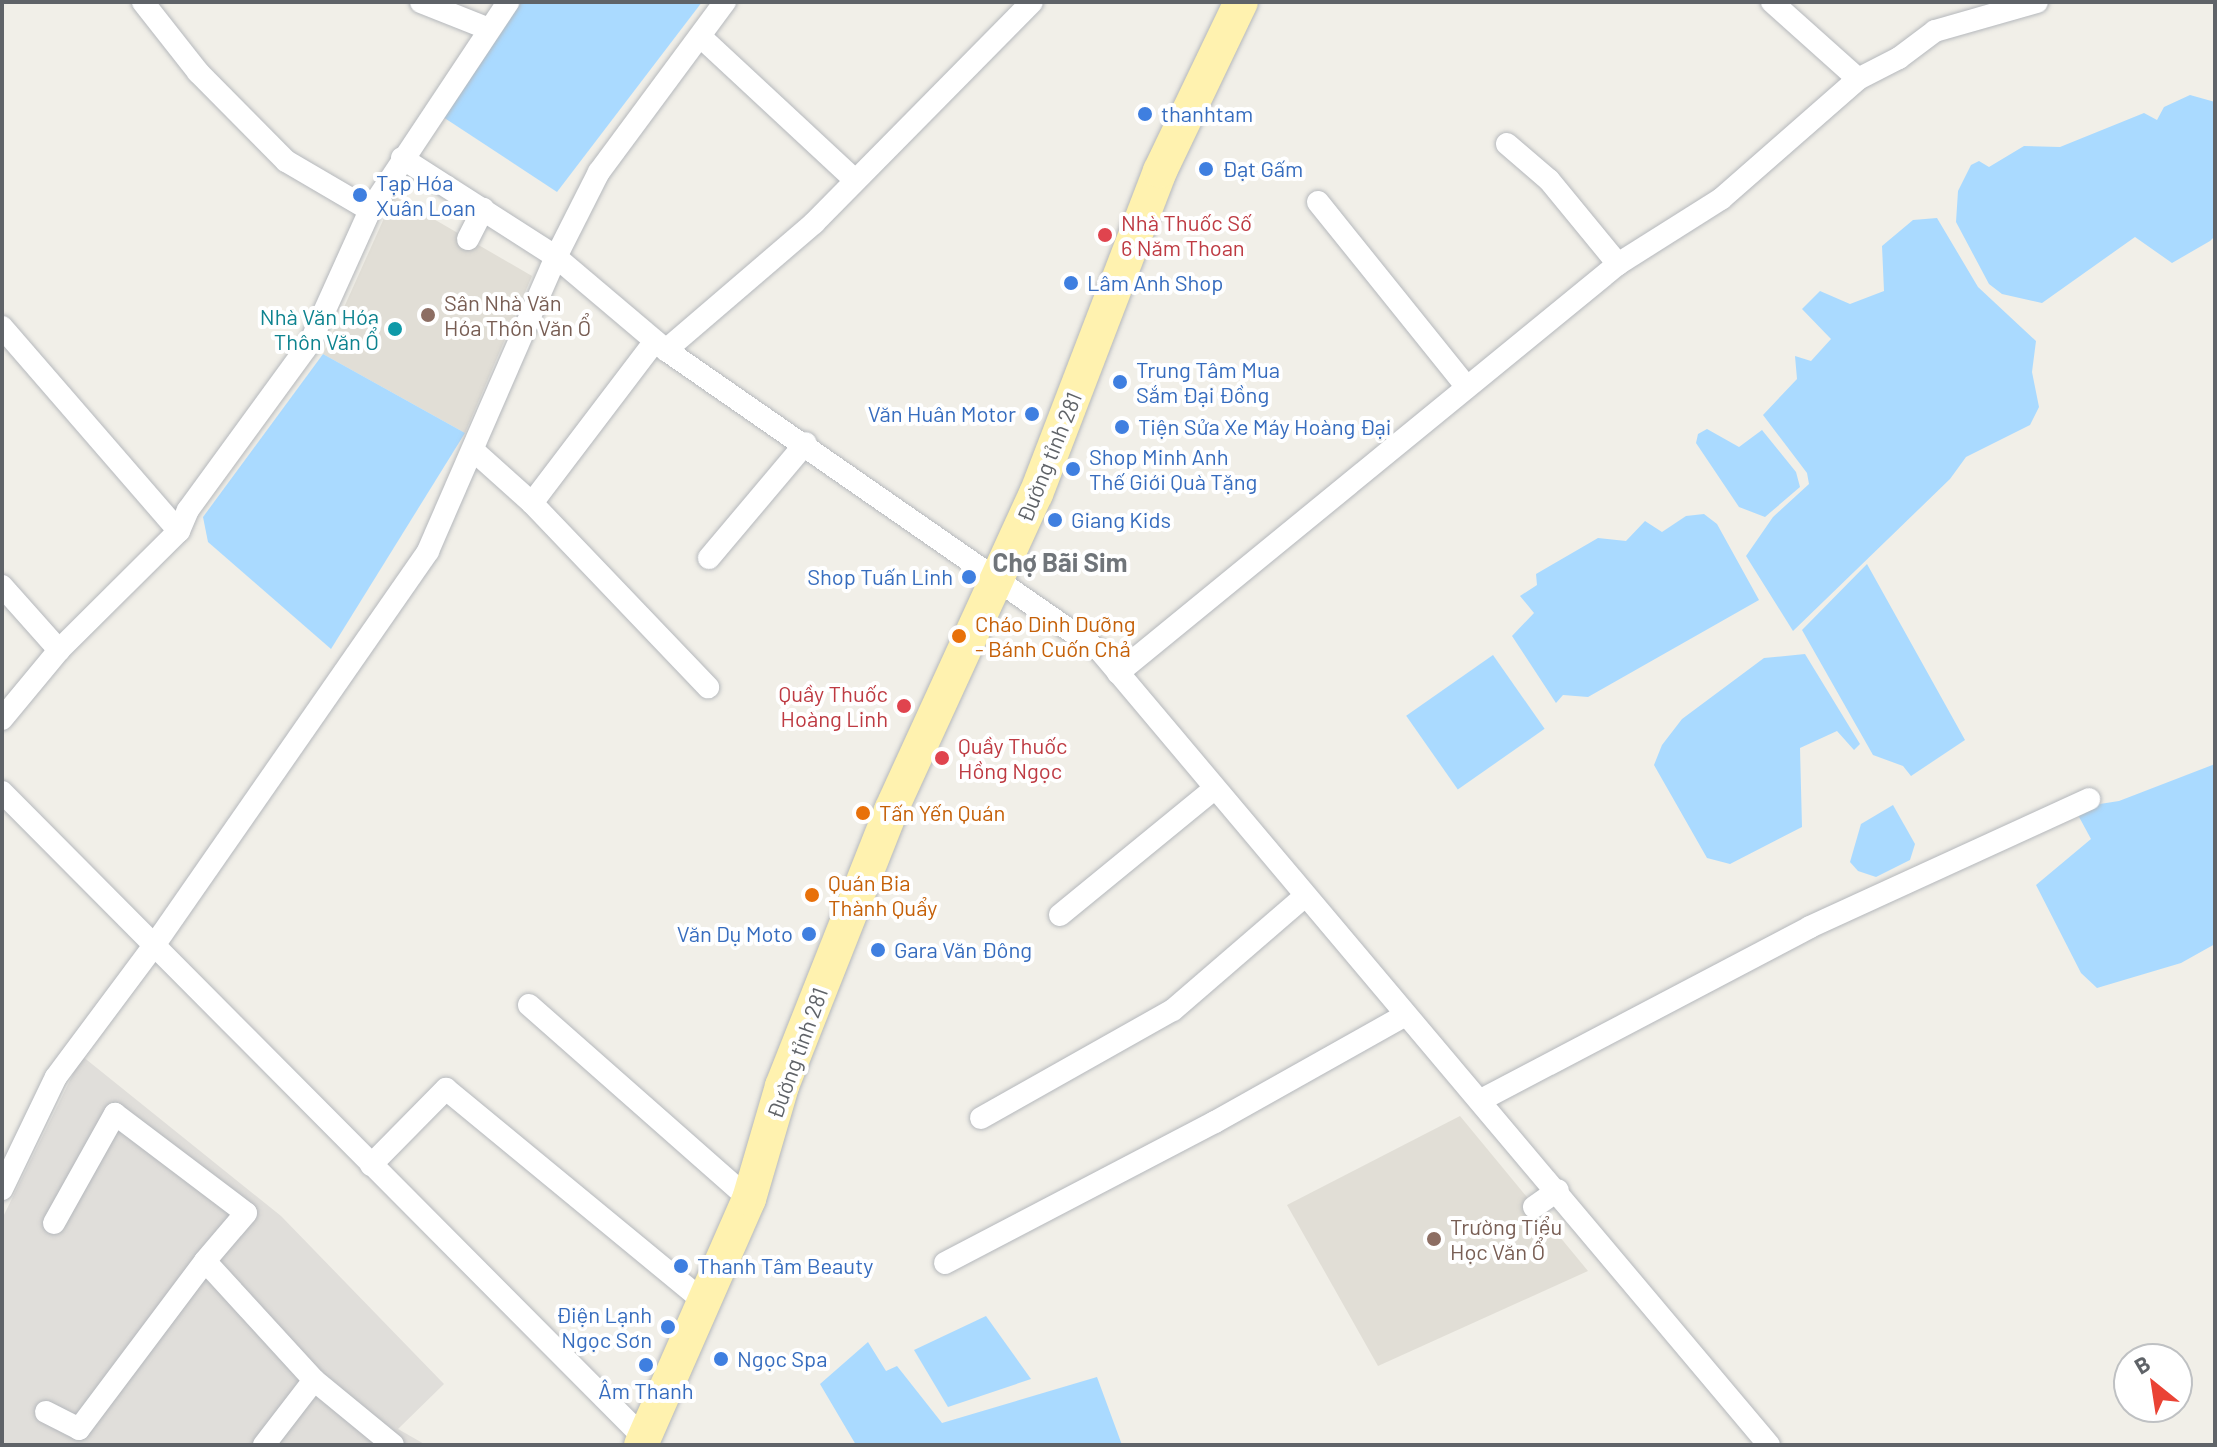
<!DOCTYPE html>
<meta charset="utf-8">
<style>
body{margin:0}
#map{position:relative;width:2217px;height:1447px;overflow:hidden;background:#f1efe8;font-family:Barlow,sans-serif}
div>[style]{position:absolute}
.industrial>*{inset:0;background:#e0deda}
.education>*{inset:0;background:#e1ded6}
.water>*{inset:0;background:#aadaff;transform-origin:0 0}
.roads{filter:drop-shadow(0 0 2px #b5b8bc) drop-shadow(0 0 2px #b5b8bc)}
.street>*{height:22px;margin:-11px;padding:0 11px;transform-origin:11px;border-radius:11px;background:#fff}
.primary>*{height:34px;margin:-17px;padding:0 17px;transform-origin:17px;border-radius:17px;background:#fff2af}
.dots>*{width:22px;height:22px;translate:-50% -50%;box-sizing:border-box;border:4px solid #fff;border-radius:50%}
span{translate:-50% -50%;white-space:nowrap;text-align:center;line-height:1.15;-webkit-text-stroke:8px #fff;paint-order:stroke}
.shop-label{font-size:22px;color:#366cbe}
.left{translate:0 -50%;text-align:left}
.right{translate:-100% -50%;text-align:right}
.health-label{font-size:22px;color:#be3a42}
.education-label{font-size:22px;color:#785e54}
.culture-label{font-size:22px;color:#0d838f}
.street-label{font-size:22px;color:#5f6368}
.food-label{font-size:22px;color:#c56008}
.quarter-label{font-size:26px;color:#70757a;font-weight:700}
.frame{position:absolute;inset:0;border:4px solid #5f6368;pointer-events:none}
.north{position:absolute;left:2113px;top:1343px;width:80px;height:80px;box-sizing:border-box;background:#fff;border:2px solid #bfc1c3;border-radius:50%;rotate:330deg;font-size:22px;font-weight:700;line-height:32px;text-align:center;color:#5f6368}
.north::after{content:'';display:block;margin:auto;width:28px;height:36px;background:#ea4335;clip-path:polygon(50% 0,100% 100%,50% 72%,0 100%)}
</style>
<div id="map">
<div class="industrial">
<i style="clip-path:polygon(82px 1056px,281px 1216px,444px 1384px,398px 1429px,426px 1445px,2px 1445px,2px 1219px)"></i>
</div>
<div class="education">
<i style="clip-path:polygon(394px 196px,532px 276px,465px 433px,323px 354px)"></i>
<i style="clip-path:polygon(1460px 1116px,1588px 1271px,1378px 1366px,1287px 1205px)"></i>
</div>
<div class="water">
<i style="clip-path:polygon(519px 2px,702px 2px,557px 192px,443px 117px)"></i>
<i style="clip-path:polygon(2190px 95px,2215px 102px,2215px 236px,2210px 241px,2172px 263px,2135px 237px,2042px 303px,2002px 294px,1989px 284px,1956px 222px,1958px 191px,1971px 165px,1979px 161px,1989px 167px,2024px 146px,2060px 147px,2144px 113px,2157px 120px,2164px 107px)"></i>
<i style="clip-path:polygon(1937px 218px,1978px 287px,2036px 341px,2032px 372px,2039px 407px,2030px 425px,1966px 457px,1950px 479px,1793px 631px,1746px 556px,1773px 517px,1809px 484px,1807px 473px,1763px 415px,1797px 379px,1795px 356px,1811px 361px,1831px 339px,1802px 309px,1820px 291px,1850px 304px,1884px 291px,1882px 246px,1913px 220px)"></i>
<i style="clip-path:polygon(323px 354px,465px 433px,331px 649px,208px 542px,203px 517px)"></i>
<i style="clip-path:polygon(1707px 429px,1739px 447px,1762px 430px,1796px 472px,1800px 487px,1765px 517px,1739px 507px,1696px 443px,1698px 434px)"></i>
<i style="clip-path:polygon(1704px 514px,1717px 524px,1759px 600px,1588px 697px,1563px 695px,1556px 703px,1512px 636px,1534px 613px,1520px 596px,1537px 585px,1536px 574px,1598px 538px,1626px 541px,1645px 521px,1662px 532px,1686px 516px)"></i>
<i style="clip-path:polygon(1867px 564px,1965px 740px,1911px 776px,1903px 766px,1873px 755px,1802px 630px)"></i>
<i style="clip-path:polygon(1805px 654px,1860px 744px,1854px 750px,1837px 731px,1800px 748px,1802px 827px,1730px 864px,1707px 858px,1654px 765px,1662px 745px,1682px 719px,1764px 658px)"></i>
<i style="left:1493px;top:655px;width:90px;height:106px;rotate:55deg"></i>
<i style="clip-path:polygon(2215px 764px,2215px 944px,2181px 963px,2097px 988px,2081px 973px,2036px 885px,2091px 839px,2078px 815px,2087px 806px,2119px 801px)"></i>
<i style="clip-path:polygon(1893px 805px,1915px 844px,1910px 860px,1876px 877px,1858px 871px,1850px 862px,1861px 824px)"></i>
<i style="clip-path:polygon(986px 1316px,1031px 1379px,948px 1407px,914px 1350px)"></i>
<i style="clip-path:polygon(868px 1342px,886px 1371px,897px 1366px,942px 1423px,1097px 1377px,1122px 1445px,856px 1445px,820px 1384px)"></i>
</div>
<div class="roads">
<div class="street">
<i style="left:143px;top:2px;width:89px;rotate:51.8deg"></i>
<i style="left:198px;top:72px;width:125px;rotate:45.3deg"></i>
<i style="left:286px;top:161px;width:97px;rotate:30.3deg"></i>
<i style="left:421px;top:2px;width:73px;rotate:21.7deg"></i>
<i style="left:1772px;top:2px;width:115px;rotate:41.8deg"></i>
<i style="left:702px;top:38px;width:209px;rotate:42.9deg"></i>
<i style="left:1507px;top:144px;width:55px;rotate:40.6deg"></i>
<i style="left:1549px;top:180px;width:109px;rotate:50.6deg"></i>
<i style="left:402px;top:158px;width:183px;rotate:32.7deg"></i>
<i style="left:556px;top:257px;width:144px;rotate:40.2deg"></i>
<i style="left:666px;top:350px;width:530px;rotate:34.77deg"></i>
<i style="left:1101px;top:652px;width:1037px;rotate:49.89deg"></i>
<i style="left:1318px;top:202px;width:235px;rotate:51.2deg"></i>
<i style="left:468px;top:239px;width:34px;rotate:-63deg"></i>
<i style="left:2px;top:327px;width:270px;rotate:49.1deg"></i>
<i style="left:666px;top:350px;width:195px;rotate:-40.6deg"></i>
<i style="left:814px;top:223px;width:310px;rotate:-45.4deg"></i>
<i style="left:474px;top:451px;width:78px;rotate:41.9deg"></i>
<i style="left:532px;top:503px;width:255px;rotate:46.3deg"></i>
<i style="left:532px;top:503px;width:203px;rotate:-52.8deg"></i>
<i style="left:709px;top:558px;width:150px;rotate:-49.9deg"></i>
<i style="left:2px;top:586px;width:86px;rotate:48.3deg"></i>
<i style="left:1118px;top:673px;width:646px;rotate:-39.28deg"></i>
<i style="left:1618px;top:264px;width:122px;rotate:-32.3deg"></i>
<i style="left:1721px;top:199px;width:182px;rotate:-41.2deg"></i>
<i style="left:1858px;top:79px;width:46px;rotate:-27.1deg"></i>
<i style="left:1899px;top:58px;width:45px;rotate:-36.9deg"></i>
<i style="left:1935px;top:31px;width:106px;rotate:-15.9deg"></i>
<i style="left:2px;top:719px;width:89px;rotate:-50.4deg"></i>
<i style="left:59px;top:650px;width:169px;rotate:-44.8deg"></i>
<i style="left:179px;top:531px;width:23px;rotate:-67deg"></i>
<i style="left:188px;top:510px;width:207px;rotate:-53.9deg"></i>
<i style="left:310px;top:343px;width:146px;rotate:-65.7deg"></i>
<i style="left:370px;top:210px;width:250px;rotate:-56.4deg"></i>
<i style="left:2px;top:792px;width:909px;rotate:45.18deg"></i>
<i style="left:1060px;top:915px;width:199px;rotate:-39.3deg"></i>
<i style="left:529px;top:1005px;width:293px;rotate:41.4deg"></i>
<i style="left:1481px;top:1100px;width:372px;rotate:-27.7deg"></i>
<i style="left:1810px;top:927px;width:307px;rotate:-24.6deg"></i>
<i style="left:981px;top:1118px;width:220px;rotate:-29.4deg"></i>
<i style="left:1173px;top:1010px;width:173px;rotate:-40.8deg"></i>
<i style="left:371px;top:1165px;width:107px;rotate:-45.4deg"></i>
<i style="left:446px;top:1089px;width:337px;rotate:39.5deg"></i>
<i style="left:2px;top:1189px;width:124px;rotate:-64.3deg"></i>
<i style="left:56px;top:1077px;width:162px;rotate:-53.3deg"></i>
<i style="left:153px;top:947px;width:482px;rotate:-55.2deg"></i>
<i style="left:428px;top:551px;width:321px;rotate:-66.5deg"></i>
<i style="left:556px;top:257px;width:95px;rotate:-63.2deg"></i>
<i style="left:599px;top:172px;width:212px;rotate:-53.5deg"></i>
<i style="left:1534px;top:1207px;width:29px;rotate:-35deg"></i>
<i style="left:54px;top:1223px;width:125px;rotate:-60.8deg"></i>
<i style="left:115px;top:1114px;width:164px;rotate:37.1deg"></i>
<i style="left:246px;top:1213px;width:63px;rotate:130.5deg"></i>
<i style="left:205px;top:1261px;width:161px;rotate:47.5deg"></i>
<i style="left:314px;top:1380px;width:102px;rotate:39.4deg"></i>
<i style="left:945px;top:1263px;width:305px;rotate:-27.6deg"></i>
<i style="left:1215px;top:1122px;width:217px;rotate:-29.3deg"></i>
<i style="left:46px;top:1412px;width:37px;rotate:27deg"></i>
<i style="left:79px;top:1429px;width:210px;rotate:-53.1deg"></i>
<i style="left:264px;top:1445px;width:82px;rotate:-52.4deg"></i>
</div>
<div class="primary">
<i style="left:641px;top:1445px;width:269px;rotate:-66.3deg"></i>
<i style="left:749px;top:1199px;width:118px;rotate:-73.7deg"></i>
<i style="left:782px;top:1086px;width:297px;rotate:-68.4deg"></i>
<i style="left:891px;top:810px;width:348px;rotate:-65.4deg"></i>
<i style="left:1036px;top:494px;width:346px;rotate:-69deg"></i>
<i style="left:1160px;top:171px;width:187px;rotate:-64.4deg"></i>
</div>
</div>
<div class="dots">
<i style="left:1145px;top:114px;background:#3f7fe0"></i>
<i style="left:1206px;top:169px;background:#3f7fe0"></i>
<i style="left:360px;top:195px;background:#3f7fe0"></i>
<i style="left:1105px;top:235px;background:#e0444e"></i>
<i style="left:1071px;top:283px;background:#3f7fe0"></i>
<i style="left:428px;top:315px;background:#8d6e63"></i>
<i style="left:395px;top:329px;background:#0f9aa8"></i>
<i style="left:1120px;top:382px;background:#3f7fe0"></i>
<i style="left:1032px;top:414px;background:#3f7fe0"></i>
<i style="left:1122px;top:427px;background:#3f7fe0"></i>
<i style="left:1073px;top:469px;background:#3f7fe0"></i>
<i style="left:1055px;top:520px;background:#3f7fe0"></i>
<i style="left:969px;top:577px;background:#3f7fe0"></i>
<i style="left:959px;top:636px;background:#e8710a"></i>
<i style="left:904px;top:706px;background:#e0444e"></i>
<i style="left:942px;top:758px;background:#e0444e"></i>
<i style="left:863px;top:813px;background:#e8710a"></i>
<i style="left:812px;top:895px;background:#e8710a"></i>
<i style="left:809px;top:934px;background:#3f7fe0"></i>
<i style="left:878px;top:950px;background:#3f7fe0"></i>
<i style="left:1434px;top:1239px;background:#8d6e63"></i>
<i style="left:681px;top:1266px;background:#3f7fe0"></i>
<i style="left:668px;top:1327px;background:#3f7fe0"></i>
<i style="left:721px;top:1359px;background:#3f7fe0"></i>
<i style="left:646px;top:1365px;background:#3f7fe0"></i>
</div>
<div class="shop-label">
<span class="left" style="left:1161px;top:114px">thanhtam</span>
<span class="left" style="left:1222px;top:169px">Đạt Gấm</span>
<span class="left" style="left:376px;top:195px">Tạp Hóa<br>Xuân Loan</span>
<span class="left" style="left:1087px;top:283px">Lâm Anh Shop</span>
<span class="left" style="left:1136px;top:382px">Trung Tâm Mua<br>Sắm Đại Đồng</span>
<span class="right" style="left:1016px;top:414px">Văn Huân Motor</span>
<span class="left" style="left:1138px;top:427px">Tiện Sửa Xe Máy Hoàng Đại</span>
<span class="left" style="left:1089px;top:469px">Shop Minh Anh<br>Thế Giới Quà Tặng</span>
<span class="left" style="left:1071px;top:520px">Giang Kids</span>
<span class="right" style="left:953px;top:577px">Shop Tuấn Linh</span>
<span class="right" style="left:793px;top:934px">Văn Dụ Moto</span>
<span class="left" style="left:894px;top:950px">Gara Văn Đông</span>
<span class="left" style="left:697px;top:1266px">Thanh Tâm Beauty</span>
<span class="right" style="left:652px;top:1327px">Điện Lạnh<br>Ngọc Sơn</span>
<span class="left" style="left:737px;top:1359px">Ngọc Spa</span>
<span style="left:646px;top:1391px">Âm Thanh</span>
</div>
<div class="health-label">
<span class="left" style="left:1121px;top:235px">Nhà Thuốc Số<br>6 Năm Thoan</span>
<span class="right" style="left:888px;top:706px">Quầy Thuốc<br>Hoàng Linh</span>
<span class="left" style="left:958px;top:758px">Quầy Thuốc<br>Hồng Ngọc</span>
</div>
<div class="education-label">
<span class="left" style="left:444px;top:315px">Sân Nhà Văn<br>Hóa Thôn Văn Ổ</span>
<span class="left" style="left:1450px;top:1239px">Trường Tiểu<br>Học Văn Ổ</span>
</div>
<div class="culture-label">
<span class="right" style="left:379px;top:329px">Nhà Văn Hóa<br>Thôn Văn Ổ</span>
</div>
<div class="street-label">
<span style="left:1049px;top:457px;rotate:-68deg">Đường tỉnh 281</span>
<span style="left:797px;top:1053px;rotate:-70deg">Đường tỉnh 281</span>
</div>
<div class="food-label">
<span class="left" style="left:975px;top:636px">Cháo Dinh Dưỡng<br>- Bánh Cuốn Chả</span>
<span class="left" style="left:879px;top:813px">Tấn Yến Quán</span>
<span class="left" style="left:828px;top:895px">Quán Bia<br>Thành Quẩy</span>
</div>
<div class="quarter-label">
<span style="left:1060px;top:562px">Chợ Bãi Sim</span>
</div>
<div class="frame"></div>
<div class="north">B</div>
</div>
